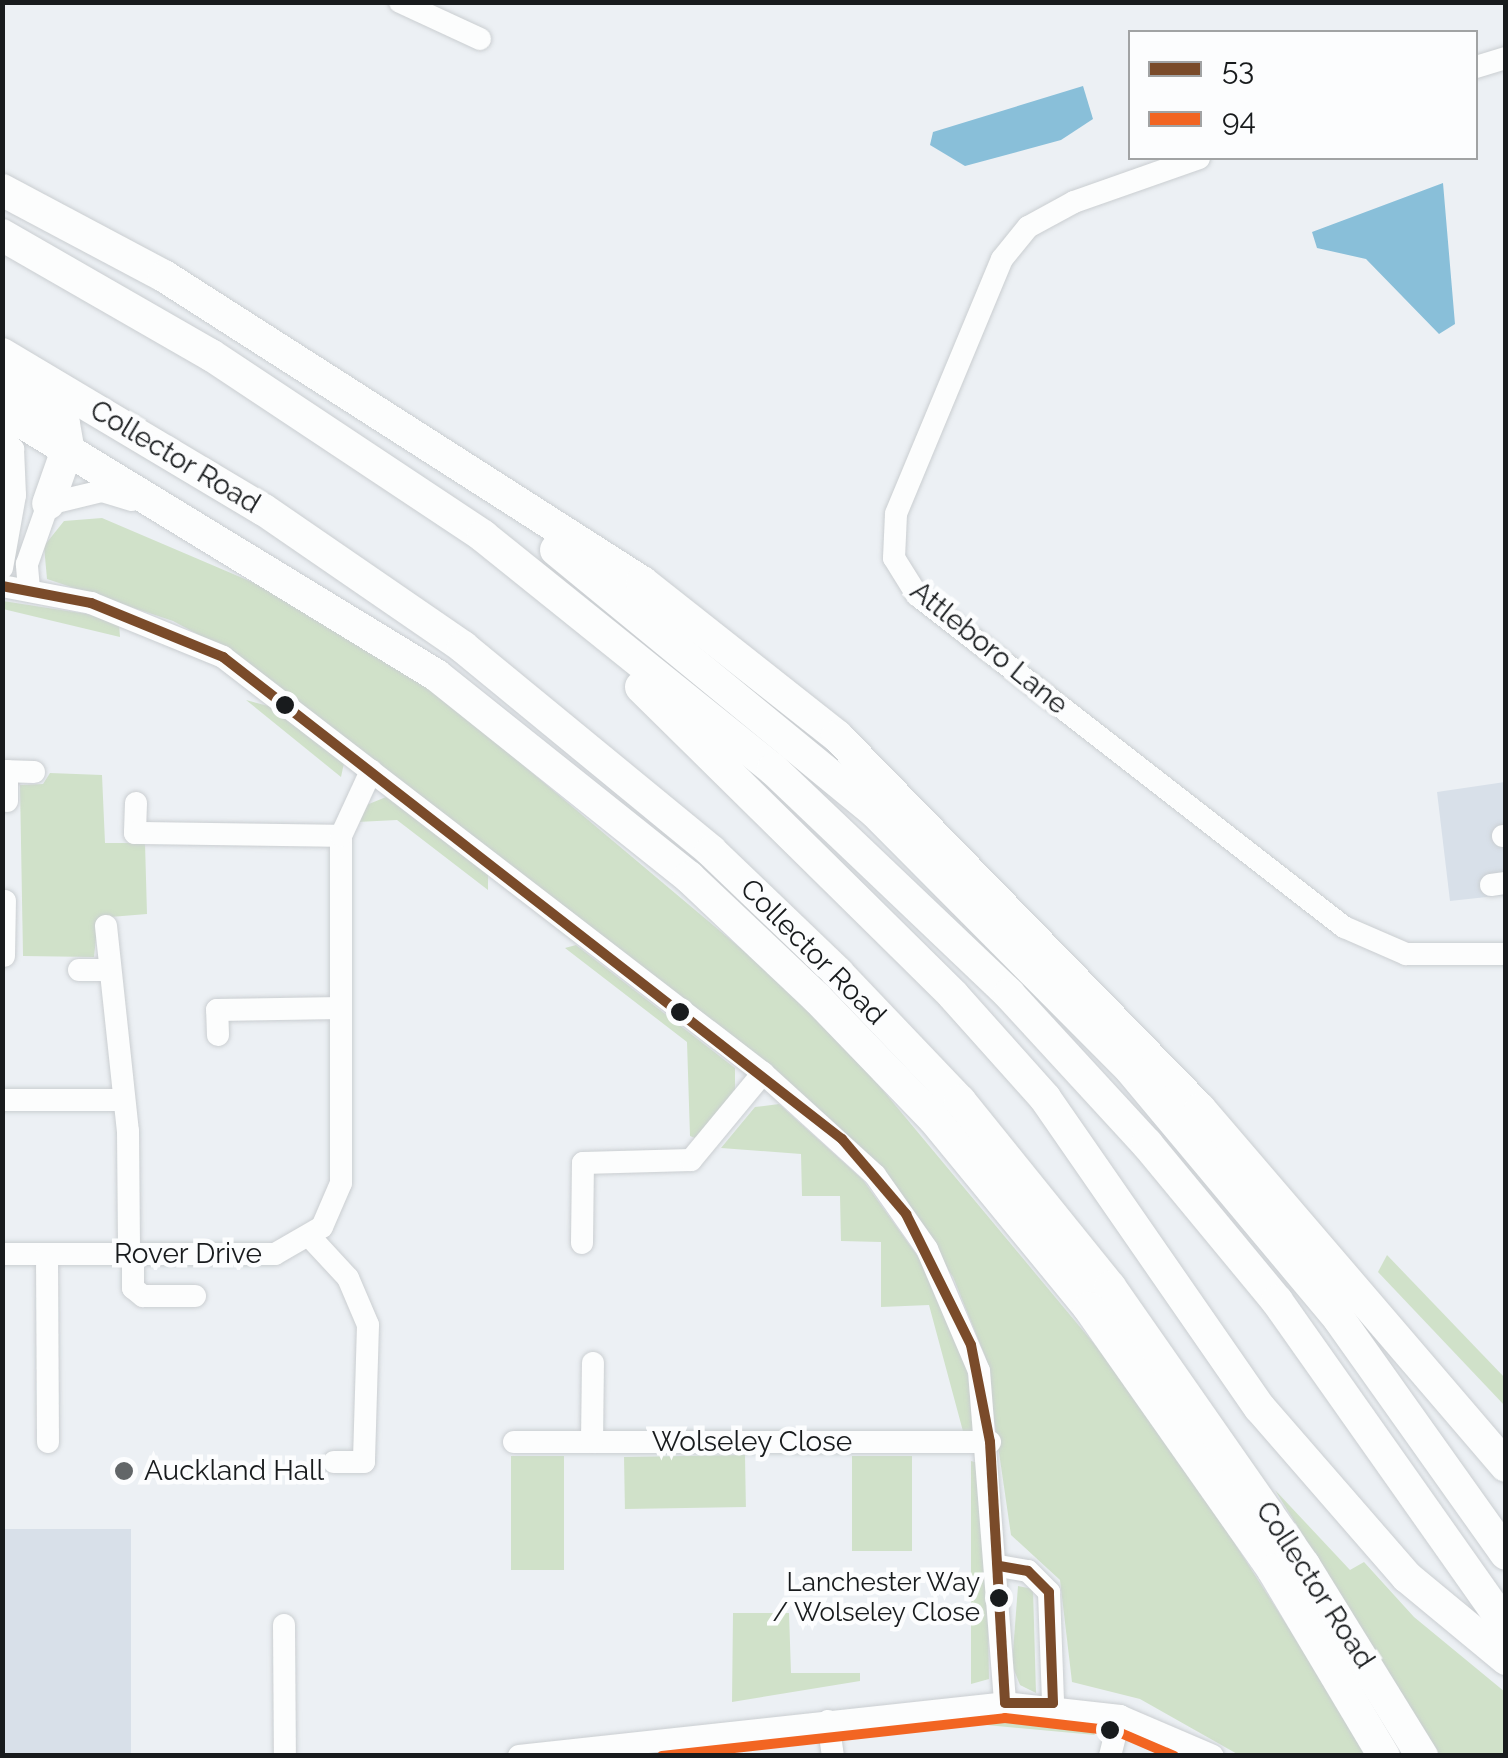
<!DOCTYPE html>
<style>
body{margin:0}
#map{position:relative;width:1508px;height:1758px;overflow:hidden;background:#ecf0f4;font-family:Raleway,sans-serif}
div>[style]{position:absolute}
.built>*{inset:0;background:#d8e0e9;transform-origin:0 0}
.green>*{inset:0;background:#d0e1c9;transform-origin:0 0}
.water>*{inset:0;background:#89bfd9}
.roads{filter:drop-shadow(0 0 2px #caced1) drop-shadow(0 0 2px #caced1)}
.minor>*{height:22px;margin:-11px;padding:0 11px;transform-origin:11px;border-radius:11px;background:#fcfdfd}
.highway>*{height:32px;margin:-16px;padding:0 16px;transform-origin:16px;border-radius:16px;background:#fcfdfd}
.bus-1>*{height:10px;margin:-5px;padding:0 5px;transform-origin:5px;border-radius:5px;background:#7a4b2a}
.bus-2>*{height:10px;margin:-5px;padding:0 5px;transform-origin:5px;border-radius:5px;background:#f26522}
.dots>*{width:28px;height:28px;translate:-50% -50%;box-sizing:border-box;border:5px solid #fcfdfe;border-radius:50%}
span{translate:-50% -50%;white-space:nowrap;text-align:center;line-height:1.15;-webkit-text-stroke:9px #fcfdfe;paint-order:stroke}
.bus-label{font-size:26px;color:#181b1d}
.right{translate:-100% -50%;text-align:right}
.street-label{font-size:28px;color:#181b1d}
.poi-label{font-size:28px;color:#181b1d}
.left{translate:0 -50%;text-align:left}
.frame{position:absolute;inset:0;border:5px solid #181b1d;pointer-events:none}
.legend{position:absolute;left:1128px;top:30px;width:350px;height:130px;box-sizing:border-box;background:#fcfdfe;border:2px solid #a1a3a4;margin:0;padding:12px 18px;list-style:none;font-size:30px;color:#181b1d}
.legend li{display:flex;align-items:center;gap:20px;height:50px}
.legend b{width:50px;border:2px solid #a1a3a4}
</style>
<div id="map">
<div class="built">
<i style="clip-path:polygon(1505px 782px,1505px 895px,1450px 901px,1437px 792px)"></i>
<i style="left:2px;top:1529px;width:129px;height:226px"></i>
</div>
<div class="green">
<i style="clip-path:polygon(102px 518px,268px 589px,429px 686px,821px 1016px,1150px 1411px,1370px 1755px,1239px 1755px,1140px 1699px,1072px 1682px,1060px 1580px,1011px 1535px,985px 1356px,953px 1277px,878px 1167px,758px 1059px,229px 651px,173px 621px,47px 579px,44px 546px,64px 521px)"></i>
<i style="clip-path:polygon(3px 601px,100px 616px,119px 624px,120px 637px,3px 609px)"></i>
<i style="clip-path:polygon(246px 700px,276px 708px,344px 763px,341px 777px)"></i>
<i style="clip-path:polygon(50px 773px,102px 775px,105px 843px,145px 843px,147px 914px,98px 918px,94px 957px,23px 956px,20px 785px,43px 784px)"></i>
<i style="clip-path:polygon(386px 797px,488px 873px,488px 890px,397px 820px,357px 822px,364px 806px)"></i>
<i style="clip-path:polygon(576px 945px,735px 1068px,735px 1091px,700px 1140px,690px 1136px,687px 1042px,565px 948px)"></i>
<i style="clip-path:polygon(779px 1104px,863px 1180px,926px 1268px,966px 1361px,975px 1434px,964px 1435px,929px 1305px,881px 1307px,881px 1242px,841px 1241px,840px 1196px,802px 1196px,801px 1154px,721px 1148px,755px 1107px)"></i>
<i style="clip-path:polygon(1387px 1255px,1505px 1378px,1505px 1406px,1378px 1272px)"></i>
<i style="left:745px;top:1455px;width:52px;height:121px;rotate:89deg"></i>
<i style="left:511px;top:1456px;width:53px;height:114px"></i>
<i style="left:852px;top:1456px;width:60px;height:95px"></i>
<i style="clip-path:polygon(971px 1461px,985px 1465px,989px 1679px,971px 1684px)"></i>
<i style="clip-path:polygon(1275px 1490px,1350px 1570px,1364px 1562px,1414px 1617px,1505px 1692px,1505px 1755px,1439px 1755px)"></i>
<i style="clip-path:polygon(1018px 1586px,1033px 1589px,1036px 1693px,1020px 1685px,1012px 1665px)"></i>
<i style="clip-path:polygon(733px 1613px,789px 1613px,791px 1673px,860px 1673px,860px 1681px,732px 1702px)"></i>
<i style="clip-path:polygon(975px 1714px,1083px 1719px,1095px 1735px,976px 1724px)"></i>
</div>
<div class="water">
<i style="clip-path:polygon(1083px 86px,1093px 119px,1061px 140px,965px 166px,930px 145px,933px 132px)"></i>
<i style="clip-path:polygon(1443px 183px,1455px 324px,1439px 334px,1366px 259px,1317px 248px,1312px 232px)"></i>
</div>
<div class="roads">
<div class="minor">
<i style="left:400px;top:2px;width:88px;rotate:24.8deg"></i>
<i style="left:1476px;top:67px;width:31px;rotate:-17deg"></i>
<i style="left:1199px;top:158px;width:133px;rotate:160.6deg"></i>
<i style="left:1074px;top:202px;width:52px;rotate:151.5deg"></i>
<i style="left:1028px;top:227px;width:41px;rotate:129.1deg"></i>
<i style="left:1002px;top:259px;width:276px;rotate:112.6deg"></i>
<i style="left:896px;top:514px;width:44px;rotate:92.6deg"></i>
<i style="left:894px;top:558px;width:44px;rotate:58.1deg"></i>
<i style="left:917px;top:595px;width:541px;rotate:37.87deg"></i>
<i style="left:1344px;top:927px;width:68px;rotate:23.5deg"></i>
<i style="left:1406px;top:954px;width:100px"></i>
<i style="left:2px;top:438px;width:16px;rotate:45deg"></i>
<i style="left:13px;top:449px;width:46px;rotate:87.5deg"></i>
<i style="left:15px;top:495px;width:74px;rotate:100.1deg"></i>
<i style="left:2px;top:586px;width:91px;rotate:10.8deg"></i>
<i style="left:91px;top:603px;width:143px;rotate:22.2deg"></i>
<i style="left:223px;top:657px;width:682px;rotate:37.61deg"></i>
<i style="left:763px;top:1073px;width:151px;rotate:42.3deg"></i>
<i style="left:875px;top:1175px;width:90px;rotate:54.9deg"></i>
<i style="left:927px;top:1249px;width:133px;rotate:66.9deg"></i>
<i style="left:979px;top:1371px;width:333px;rotate:85.5deg"></i>
<i style="left:29px;top:589px;width:25px;rotate:-95deg"></i>
<i style="left:27px;top:564px;width:64px;rotate:-70.7deg"></i>
<i style="left:48px;top:504px;width:56px;rotate:-13.5deg"></i>
<i style="left:102px;top:491px;width:31px;rotate:17deg"></i>
<i style="left:2px;top:771px;width:32px;rotate:2deg"></i>
<i style="left:7px;top:771px;width:30px;rotate:90deg"></i>
<i style="left:136px;top:803px;width:30px;rotate:92deg"></i>
<i style="left:135px;top:833px;width:206px;rotate:0.8deg"></i>
<i style="left:1503px;top:836px;width:3px"></i>
<i style="left:1491px;top:885px;width:15px;rotate:-8deg"></i>
<i style="left:106px;top:926px;width:206px;rotate:83.9deg"></i>
<i style="left:128px;top:1131px;width:123px;rotate:89.5deg"></i>
<i style="left:4px;top:956px;width:55px;rotate:-89deg"></i>
<i style="left:79px;top:970px;width:26px"></i>
<i style="left:218px;top:1035px;width:25px;rotate:-92deg"></i>
<i style="left:217px;top:1010px;width:124px;rotate:-0.9deg"></i>
<i style="left:2px;top:1100px;width:121px"></i>
<i style="left:311px;top:1238px;width:54px;rotate:47.2deg"></i>
<i style="left:348px;top:1278px;width:51px;rotate:66.9deg"></i>
<i style="left:368px;top:1325px;width:137px;rotate:91.7deg"></i>
<i style="left:364px;top:1462px;width:30px;rotate:180deg"></i>
<i style="left:582px;top:1243px;width:80px;rotate:-89.3deg"></i>
<i style="left:583px;top:1163px;width:108px;rotate:-1.6deg"></i>
<i style="left:691px;top:1160px;width:113px;rotate:-50.4deg"></i>
<i style="left:2px;top:1254px;width:273px"></i>
<i style="left:275px;top:1254px;width:54px;rotate:-29.9deg"></i>
<i style="left:322px;top:1227px;width:48px;rotate:-66.6deg"></i>
<i style="left:341px;top:1183px;width:347px;rotate:-90deg"></i>
<i style="left:341px;top:836px;width:72px;rotate:-65.2deg"></i>
<i style="left:133px;top:1254px;width:34px;rotate:90deg"></i>
<i style="left:133px;top:1288px;width:13px;rotate:39deg"></i>
<i style="left:143px;top:1296px;width:52px"></i>
<i style="left:47px;top:1255px;width:187px;rotate:89.7deg"></i>
<i style="left:514px;top:1442px;width:476px"></i>
<i style="left:592px;top:1442px;width:79px;rotate:-89.3deg"></i>
<i style="left:999px;top:1566px;width:29px;rotate:10deg"></i>
<i style="left:1028px;top:1571px;width:30px;rotate:45deg"></i>
<i style="left:1049px;top:1592px;width:111px;rotate:87.9deg"></i>
<i style="left:284px;top:1625px;width:131px;rotate:89.6deg"></i>
<i style="left:828px;top:1721px;width:35px;rotate:82deg"></i>
<i style="left:519px;top:1756px;width:489px;rotate:-6.2deg"></i>
<i style="left:1005px;top:1703px;width:116px;rotate:6.4deg"></i>
<i style="left:1120px;top:1716px;width:101px;rotate:23.3deg"></i>
<i style="left:1110px;top:1756px;width:41px;rotate:-76deg"></i>
</div>
<div class="highway">
<i style="left:2px;top:190px;width:183px;rotate:28deg"></i>
<i style="left:164px;top:276px;width:568px;rotate:32.63deg"></i>
<i style="left:642px;top:582px;width:248px;rotate:38.3deg"></i>
<i style="left:837px;top:736px;width:520px;rotate:45.78deg"></i>
<i style="left:1200px;top:1109px;width:470px;rotate:49.4deg"></i>
<i style="left:2px;top:235px;width:241px;rotate:29.9deg"></i>
<i style="left:211px;top:355px;width:327px;rotate:33.6deg"></i>
<i style="left:483px;top:536px;width:372px;rotate:38.8deg"></i>
<i style="left:773px;top:769px;width:326px;rotate:43.6deg"></i>
<i style="left:1009px;top:994px;width:204px;rotate:47.4deg"></i>
<i style="left:1147px;top:1144px;width:204px;rotate:50.4deg"></i>
<i style="left:1277px;top:1301px;width:398px;rotate:54.8deg"></i>
<i style="left:2px;top:354px;width:305px;rotate:30.8deg"></i>
<i style="left:264px;top:510px;width:242px;rotate:34.5deg"></i>
<i style="left:463px;top:647px;width:321px;rotate:39.4deg"></i>
<i style="left:711px;top:851px;width:176px;rotate:43.8deg"></i>
<i style="left:838px;top:973px;width:177px;rotate:46.4deg"></i>
<i style="left:960px;top:1101px;width:239px;rotate:51.1deg"></i>
<i style="left:1110px;top:1287px;width:339px;rotate:55.1deg"></i>
<i style="left:1304px;top:1565px;width:225px;rotate:58.3deg"></i>
<i style="left:11px;top:383px;width:67px;rotate:37.7deg"></i>
<i style="left:64px;top:424px;width:23px;rotate:80deg"></i>
<i style="left:68px;top:447px;width:60px;rotate:109.3deg"></i>
<i style="left:2px;top:410px;width:509px;rotate:31.41deg"></i>
<i style="left:436px;top:675px;width:324px;rotate:38.6deg"></i>
<i style="left:689px;top:877px;width:176px;rotate:43.4deg"></i>
<i style="left:817px;top:998px;width:168px;rotate:46deg"></i>
<i style="left:934px;top:1119px;width:244px;rotate:50.6deg"></i>
<i style="left:1089px;top:1308px;width:320px;rotate:54.9deg"></i>
<i style="left:1273px;top:1570px;width:217px;rotate:59.2deg"></i>
<i style="left:556px;top:550px;width:413px;rotate:39.4deg"></i>
<i style="left:875px;top:812px;width:363px;rotate:45.2deg"></i>
<i style="left:1131px;top:1070px;width:324px;rotate:50.1deg"></i>
<i style="left:1339px;top:1319px;width:288px;rotate:54.6deg"></i>
<i style="left:641px;top:687px;width:438px;rotate:44.6deg"></i>
<i style="left:953px;top:995px;width:138px;rotate:48.2deg"></i>
<i style="left:1045px;top:1098px;width:377px;rotate:55.3deg"></i>
<i style="left:1260px;top:1408px;width:224px;rotate:49deg"></i>
<i style="left:1407px;top:1577px;width:129px;rotate:39.6deg"></i>
</div>
</div>
<div class="bus-1">
<i style="left:2px;top:586px;width:91px;rotate:10.8deg"></i>
<i style="left:91px;top:603px;width:143px;rotate:22.2deg"></i>
<i style="left:223px;top:657px;width:785px;rotate:37.91deg"></i>
<i style="left:842px;top:1139px;width:99px;rotate:49.5deg"></i>
<i style="left:906px;top:1214px;width:146px;rotate:63.6deg"></i>
<i style="left:971px;top:1345px;width:99px;rotate:78.9deg"></i>
<i style="left:990px;top:1442px;width:261px;rotate:86.7deg"></i>
<i style="left:1005px;top:1703px;width:48px"></i>
<i style="left:1053px;top:1703px;width:111px;rotate:-92.1deg"></i>
<i style="left:1049px;top:1592px;width:30px;rotate:-135deg"></i>
<i style="left:1028px;top:1571px;width:29px;rotate:-170deg"></i>
</div>
<div class="bus-2">
<i style="left:662px;top:1756px;width:345px;rotate:-6.3deg"></i>
<i style="left:1005px;top:1718px;width:112px;rotate:6.7deg"></i>
<i style="left:1116px;top:1731px;width:63px;rotate:23.3deg"></i>
</div>
<div class="dots">
<i style="left:285px;top:705px;background:#181b1d"></i>
<i style="left:680px;top:1012px;background:#181b1d"></i>
<i style="left:124px;top:1471px;background:#626668"></i>
<i style="left:999px;top:1598px;background:#181b1d"></i>
<i style="left:1110px;top:1730px;background:#181b1d"></i>
</div>
<div class="bus-label">
<span class="right" style="left:980px;top:1598px">Lanchester Way<br>/ Wolseley Close</span>
</div>
<div class="street-label">
<span style="left:175px;top:457px;rotate:31deg">Collector Road</span>
<span style="left:989px;top:648px;rotate:39deg">Attleboro Lane</span>
<span style="left:813px;top:952px;rotate:45deg">Collector Road</span>
<span style="left:188px;top:1254px">Rover Drive</span>
<span style="left:752px;top:1442px">Wolseley Close</span>
<span style="left:1315px;top:1585px;rotate:57deg">Collector Road</span>
</div>
<div class="poi-label">
<span class="left" style="left:144px;top:1471px">Auckland Hall</span>
</div>
<div class="frame"></div>
<ul class="legend">
<li><b style="height:12px;background:#7a4b2a"></b>53</li>
<li><b style="height:12px;background:#f26522"></b>94</li>
</ul>
</div>
